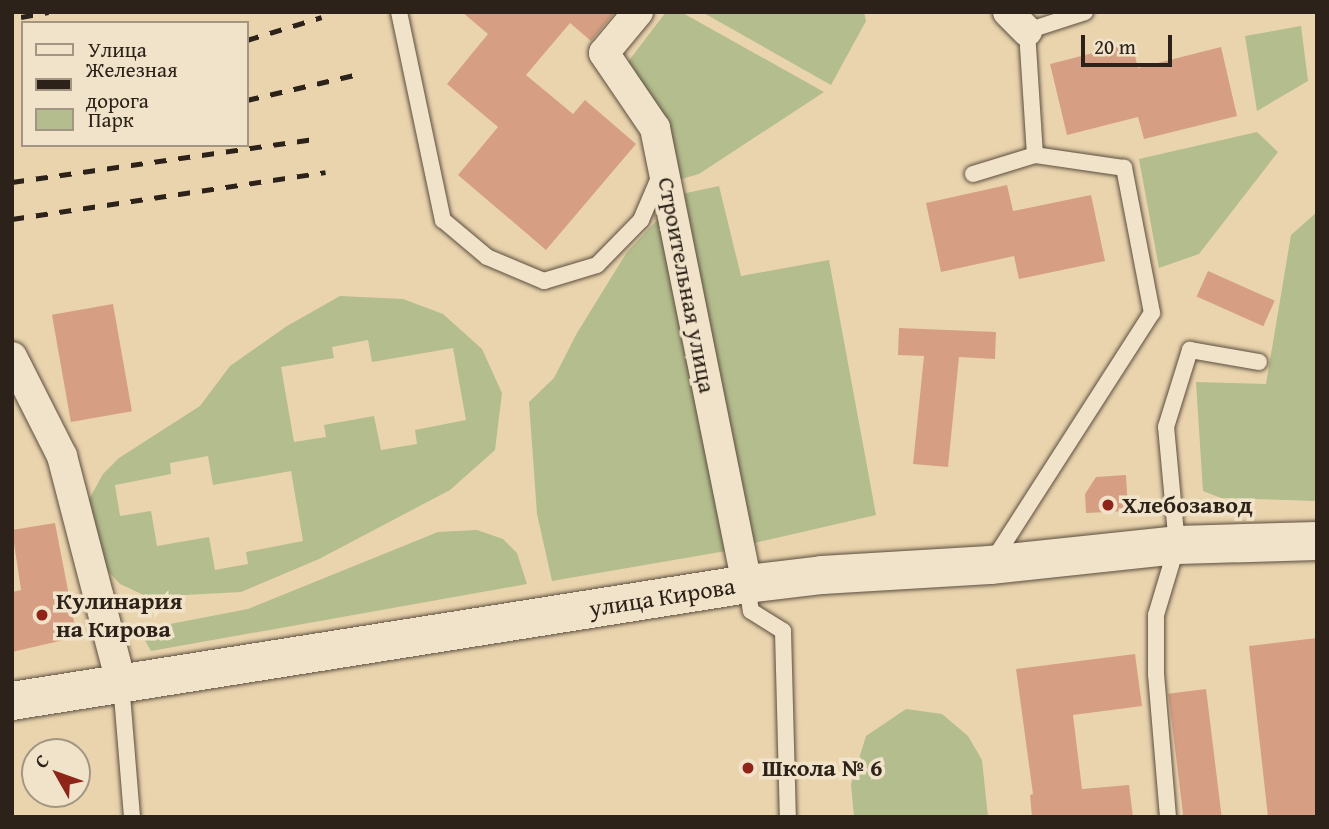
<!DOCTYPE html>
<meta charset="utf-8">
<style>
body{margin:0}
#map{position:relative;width:1329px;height:829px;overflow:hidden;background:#ead4ae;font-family:"Gentium Book Plus",serif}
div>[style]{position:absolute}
.green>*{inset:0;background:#b3bd8d}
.building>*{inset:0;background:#d69f83;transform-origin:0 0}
.roads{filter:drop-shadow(0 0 2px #5c4e3e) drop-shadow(0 0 2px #5c4e3e)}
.lane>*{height:16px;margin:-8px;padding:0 8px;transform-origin:8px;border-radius:8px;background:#f1e3ca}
.street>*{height:30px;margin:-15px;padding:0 15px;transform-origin:15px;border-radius:15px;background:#f1e3ca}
.secondary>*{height:38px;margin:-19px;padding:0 19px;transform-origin:19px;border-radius:19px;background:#f1e3ca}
.rail>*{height:5px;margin-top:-2.5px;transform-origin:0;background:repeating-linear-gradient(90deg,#2c2219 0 12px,transparent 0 24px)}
.dots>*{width:19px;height:19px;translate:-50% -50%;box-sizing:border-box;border:4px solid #f1e3ca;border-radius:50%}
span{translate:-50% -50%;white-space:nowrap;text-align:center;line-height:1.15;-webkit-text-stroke:7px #f1e3ca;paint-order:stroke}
.street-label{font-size:24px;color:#2c2219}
.poi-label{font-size:24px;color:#2c2219;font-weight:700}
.left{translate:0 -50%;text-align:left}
.frame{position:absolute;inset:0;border:14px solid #2c2219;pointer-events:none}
.legend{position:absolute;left:21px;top:21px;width:228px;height:126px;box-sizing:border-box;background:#f1e3ca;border:2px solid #a29683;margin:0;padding:9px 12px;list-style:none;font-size:21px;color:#2c2219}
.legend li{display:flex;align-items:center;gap:14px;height:35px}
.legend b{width:35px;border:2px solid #a29683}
.north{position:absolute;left:21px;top:738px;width:70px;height:70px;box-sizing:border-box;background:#f1e3ca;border:2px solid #a29683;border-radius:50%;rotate:310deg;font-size:19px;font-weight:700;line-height:28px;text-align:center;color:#2c2219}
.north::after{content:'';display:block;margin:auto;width:24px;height:32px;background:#8f2418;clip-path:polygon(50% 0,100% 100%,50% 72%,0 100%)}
.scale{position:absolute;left:1081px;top:35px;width:91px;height:32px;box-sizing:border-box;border:4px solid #2c2219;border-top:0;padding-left:9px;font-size:21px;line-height:24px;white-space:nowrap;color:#2c2219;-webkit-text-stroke:5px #f1e3ca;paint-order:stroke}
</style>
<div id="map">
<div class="green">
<i style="clip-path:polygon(666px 12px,681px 12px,824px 92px,699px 174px,678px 180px,624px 67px)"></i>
<i style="clip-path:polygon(702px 12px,864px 12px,866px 21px,831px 85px)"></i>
<i style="clip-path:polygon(1301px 26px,1308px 81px,1257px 111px,1245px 36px)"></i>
<i style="clip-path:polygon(1257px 132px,1278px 152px,1199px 254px,1159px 268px,1139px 159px)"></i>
<i style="clip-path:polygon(719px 186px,741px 276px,829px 260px,876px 515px,750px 544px,677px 195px)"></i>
<i style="clip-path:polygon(1317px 212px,1317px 501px,1221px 498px,1203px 491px,1196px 382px,1266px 384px,1291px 235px)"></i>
<i style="clip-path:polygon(660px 217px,726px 551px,552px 581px,537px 514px,529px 402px,554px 378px,577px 333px,627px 252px)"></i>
<i style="clip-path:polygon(evenodd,340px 296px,403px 299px,443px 314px,482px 349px,502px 393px,495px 450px,450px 490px,319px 559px,241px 592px,148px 597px,120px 584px,105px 568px,87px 503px,103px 474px,119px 458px,200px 406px,230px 366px,287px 326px,340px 296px,368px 340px,372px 362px,453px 348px,466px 420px,415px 430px,417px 444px,381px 450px,374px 416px,324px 425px,326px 437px,294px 442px,281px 367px,334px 358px,332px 347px,368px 340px,340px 296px,208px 456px,213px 485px,291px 471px,303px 541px,246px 552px,248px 564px,215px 570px,209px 537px,157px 546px,151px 511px,120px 516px,115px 485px,171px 474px,170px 463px,208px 456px)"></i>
<i style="clip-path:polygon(477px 530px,503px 539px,517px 553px,527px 584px,151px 651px,139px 630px,248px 609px,438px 532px)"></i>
<i style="clip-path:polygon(906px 709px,942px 714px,968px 736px,982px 760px,988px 817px,854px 817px,851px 784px,866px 736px)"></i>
</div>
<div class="building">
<i style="clip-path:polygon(462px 12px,615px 12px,591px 41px,570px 23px,526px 75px,573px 114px,585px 100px,636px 144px,546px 250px,458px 175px,498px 127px,447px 84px,488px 34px)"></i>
<i style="clip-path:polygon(1132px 43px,1138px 68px,1221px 47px,1237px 116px,1144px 139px,1138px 117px,1067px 135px,1050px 64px)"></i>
<i style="clip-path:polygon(1007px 185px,1013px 211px,1091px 195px,1105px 261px,1019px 279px,1014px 256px,941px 272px,926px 203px)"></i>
<i style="left:1208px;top:271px;width:73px;height:28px;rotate:24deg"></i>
<i style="left:113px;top:304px;width:109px;height:62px;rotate:80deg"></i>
<i style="clip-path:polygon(899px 328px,996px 332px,995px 359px,959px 357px,948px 467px,913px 464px,924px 356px,898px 355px)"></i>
<i style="clip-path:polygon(1126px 475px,1128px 511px,1086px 513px,1085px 494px,1096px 477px)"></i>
<i style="clip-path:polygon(55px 523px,77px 637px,12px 652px,12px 592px,21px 590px,12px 530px)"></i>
<i style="clip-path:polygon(1317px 638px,1317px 817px,1268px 817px,1249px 646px)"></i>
<i style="clip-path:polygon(1135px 654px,1142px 706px,1073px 715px,1082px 789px,1129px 785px,1133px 817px,1032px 817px,1030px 795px,1033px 794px,1016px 669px)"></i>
<i style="left:1206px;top:689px;width:129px;height:38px;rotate:83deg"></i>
</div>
<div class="roads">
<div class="lane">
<i style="left:399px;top:12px;width:213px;rotate:78.1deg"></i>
<i style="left:443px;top:220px;width:57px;rotate:40.1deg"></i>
<i style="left:487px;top:257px;width:62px;rotate:22.8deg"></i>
<i style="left:544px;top:281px;width:55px;rotate:-16.8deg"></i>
<i style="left:597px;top:265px;width:63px;rotate:-45.6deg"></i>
<i style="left:641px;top:220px;width:51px;rotate:-66.9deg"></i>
<i style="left:973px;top:174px;width:65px;rotate:-17deg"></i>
<i style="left:992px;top:562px;width:296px;rotate:-57.3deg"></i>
<i style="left:1152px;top:313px;width:148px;rotate:-100.9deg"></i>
<i style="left:1124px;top:168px;width:90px;rotate:-171.7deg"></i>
<i style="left:1035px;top:155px;width:124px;rotate:-93.7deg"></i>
<i style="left:1027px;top:31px;width:61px;rotate:-18.1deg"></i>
<i style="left:747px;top:584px;width:27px;rotate:82deg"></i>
<i style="left:751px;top:611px;width:38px;rotate:32deg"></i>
<i style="left:783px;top:631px;width:186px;rotate:88.5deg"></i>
<i style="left:121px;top:683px;width:134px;rotate:85.3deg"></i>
<i style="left:1168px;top:817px;width:144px;rotate:-94.8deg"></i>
<i style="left:1156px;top:674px;width:59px;rotate:-90deg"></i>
<i style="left:1156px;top:615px;width:73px;rotate:-73.3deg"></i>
<i style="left:1177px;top:545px;width:119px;rotate:-95.3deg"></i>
<i style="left:1166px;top:427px;width:81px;rotate:-72.7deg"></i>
<i style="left:1190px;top:350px;width:70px;rotate:9.9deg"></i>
</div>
<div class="street">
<i style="left:638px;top:12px;width:53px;rotate:129.7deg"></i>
<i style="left:604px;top:53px;width:91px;rotate:55.8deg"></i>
<i style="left:655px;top:128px;width:465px;rotate:78.6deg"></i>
<i style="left:1008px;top:12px;width:27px;rotate:45deg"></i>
<i style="left:12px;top:357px;width:111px;rotate:63.2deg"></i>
<i style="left:62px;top:456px;width:234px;rotate:75.4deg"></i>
</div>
<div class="secondary">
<i style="left:12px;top:701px;width:744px;rotate:-9.04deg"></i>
<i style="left:747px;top:584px;width:76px;rotate:-6.8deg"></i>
<i style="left:822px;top:575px;width:168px;rotate:-3.4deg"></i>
<i style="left:990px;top:565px;width:188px;rotate:-6.1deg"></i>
<i style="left:1177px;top:545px;width:140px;rotate:-1.6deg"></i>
</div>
</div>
<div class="rail">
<i style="left:21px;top:17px;width:28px;rotate:-10deg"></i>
<i style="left:247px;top:40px;width:78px;rotate:-17deg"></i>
<i style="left:247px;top:100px;width:119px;rotate:-13.1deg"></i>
<i style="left:12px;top:182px;width:307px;rotate:-8.1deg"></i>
<i style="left:12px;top:219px;width:317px;rotate:-8.5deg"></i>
</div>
<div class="dots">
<i style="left:1108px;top:505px;background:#8f2418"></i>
<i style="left:42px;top:615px;background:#8f2418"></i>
<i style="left:748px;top:768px;background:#8f2418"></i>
</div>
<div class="street-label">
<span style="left:687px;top:285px;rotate:79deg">Строительная улица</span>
<span style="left:662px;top:597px;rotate:-9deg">улица Кирова</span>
</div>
<div class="poi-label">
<span class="left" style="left:1122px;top:505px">Хлебозавод</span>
<span class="left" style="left:56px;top:615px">Кулинария<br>на Кирова</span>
<span class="left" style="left:762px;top:768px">Школа № 6</span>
</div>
<div class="frame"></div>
<ul class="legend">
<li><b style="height:9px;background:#f1e3ca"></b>Улица</li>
<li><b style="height:9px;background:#2c2219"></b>Железная дорога</li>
<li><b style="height:19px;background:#b3bd8d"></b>Парк</li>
</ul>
<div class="north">С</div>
<div class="scale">20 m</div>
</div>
